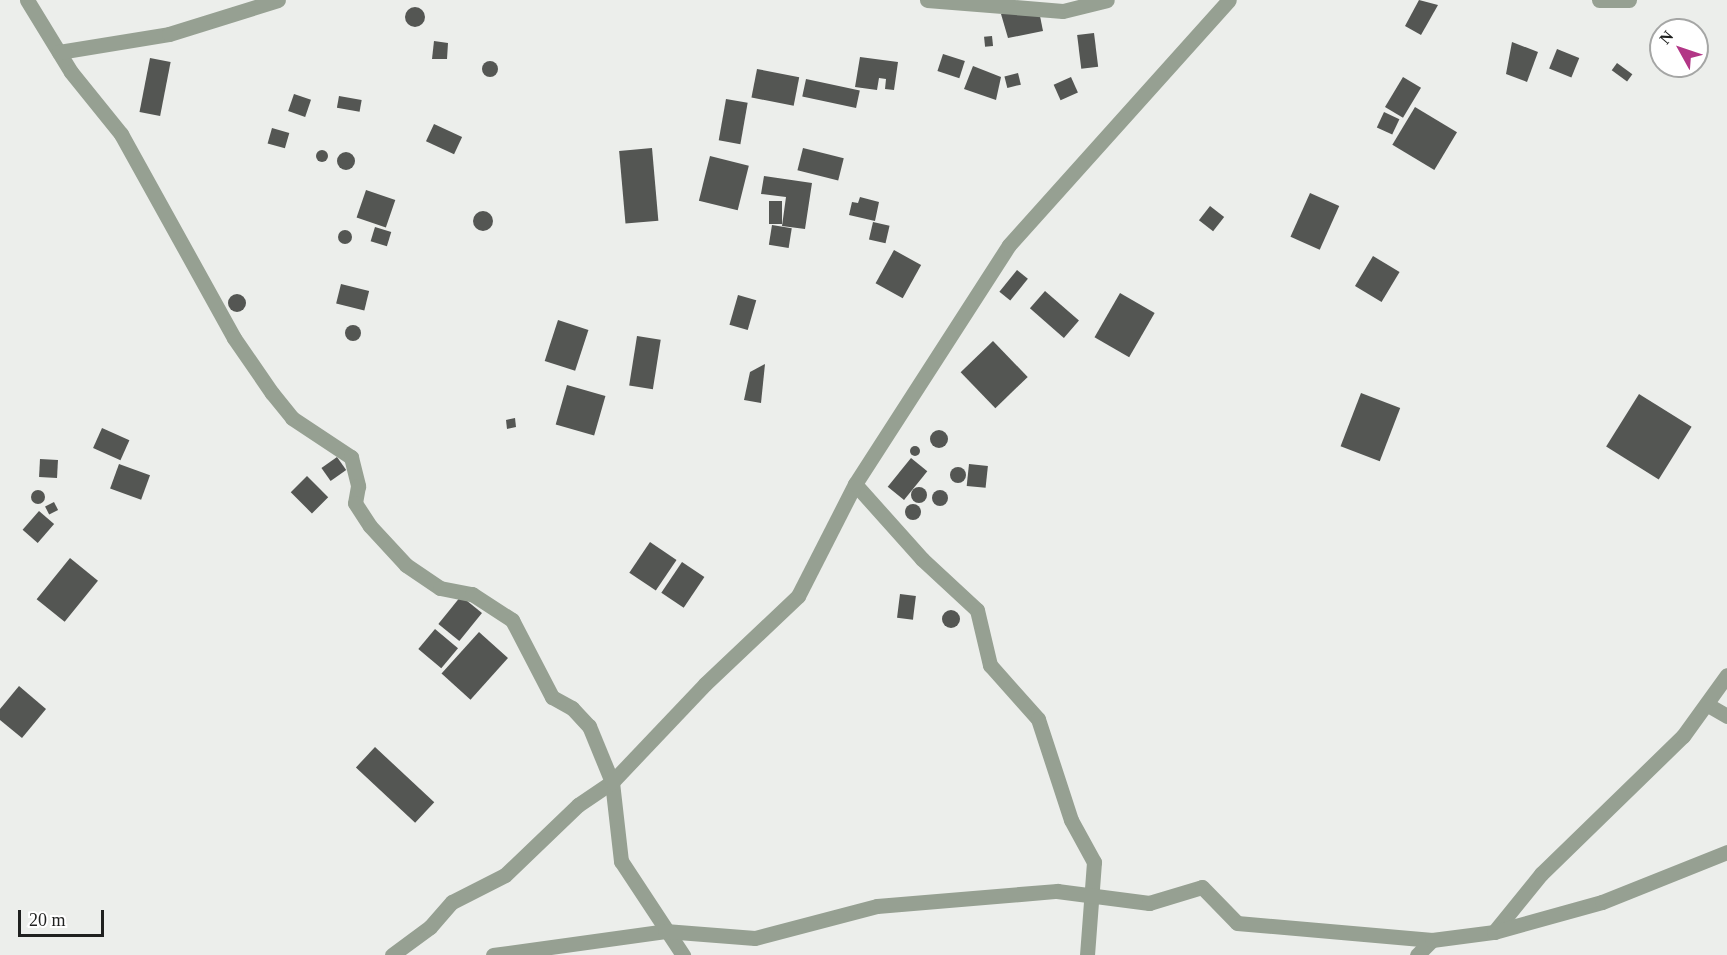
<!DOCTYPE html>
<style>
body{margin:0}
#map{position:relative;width:1727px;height:955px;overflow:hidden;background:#eceeeb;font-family:Georgia,serif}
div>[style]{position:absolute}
.building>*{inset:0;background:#545653;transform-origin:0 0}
.round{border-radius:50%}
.minor>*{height:15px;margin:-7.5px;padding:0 7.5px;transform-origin:7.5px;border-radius:7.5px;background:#96a092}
span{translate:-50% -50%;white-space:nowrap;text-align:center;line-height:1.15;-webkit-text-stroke:6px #fff;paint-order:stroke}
.north{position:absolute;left:1649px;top:18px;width:60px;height:60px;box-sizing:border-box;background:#fff;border:2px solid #a5a6a5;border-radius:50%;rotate:310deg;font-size:16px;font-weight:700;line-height:24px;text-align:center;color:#1f201f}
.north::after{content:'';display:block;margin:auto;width:21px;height:27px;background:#b23686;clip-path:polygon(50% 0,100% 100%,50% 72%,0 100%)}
.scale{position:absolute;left:18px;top:910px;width:86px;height:27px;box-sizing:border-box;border:3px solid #1f201f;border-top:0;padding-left:8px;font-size:18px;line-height:21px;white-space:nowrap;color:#1f201f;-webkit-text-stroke:4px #fff;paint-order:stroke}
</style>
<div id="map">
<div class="building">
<i style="clip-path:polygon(1419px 0,1438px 5px,1421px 35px,1405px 26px)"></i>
<i class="round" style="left:405px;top:7px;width:20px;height:20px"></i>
<i style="clip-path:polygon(1039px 11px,1043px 31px,1008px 38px,1001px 14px)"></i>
<i style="left:1094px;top:33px;width:34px;height:17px;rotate:83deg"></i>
<i style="left:992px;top:36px;width:10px;height:8px;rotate:84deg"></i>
<i style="clip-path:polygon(434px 41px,448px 43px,447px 59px,432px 59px)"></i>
<i style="clip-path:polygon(1512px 42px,1538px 52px,1527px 82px,1506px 74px)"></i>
<i style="left:1557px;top:49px;width:24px;height:21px;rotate:22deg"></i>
<i style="left:943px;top:54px;width:23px;height:18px;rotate:18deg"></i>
<i style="clip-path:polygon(860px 57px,898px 62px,894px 90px,885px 89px,886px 79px,879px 78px,877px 90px,855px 87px)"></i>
<i style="left:150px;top:58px;width:21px;height:55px;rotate:11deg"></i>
<i class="round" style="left:482px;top:61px;width:16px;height:16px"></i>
<i style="left:1617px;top:63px;width:19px;height:9px;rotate:36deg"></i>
<i style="clip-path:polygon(973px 66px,1001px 77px,996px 100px,964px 89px)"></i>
<i style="left:757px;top:69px;width:43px;height:29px;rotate:11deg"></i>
<i style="left:1018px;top:73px;width:12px;height:14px;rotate:76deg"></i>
<i style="left:1071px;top:77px;width:17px;height:19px;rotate:66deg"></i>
<i style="left:1403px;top:77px;width:21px;height:35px;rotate:31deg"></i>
<i style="left:806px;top:79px;width:55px;height:18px;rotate:12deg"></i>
<i style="left:294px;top:94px;width:18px;height:18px;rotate:19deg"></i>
<i style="left:339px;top:96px;width:23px;height:12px;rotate:10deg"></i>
<i style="left:726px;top:99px;width:22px;height:42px;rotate:10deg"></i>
<i style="left:1415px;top:107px;width:49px;height:44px;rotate:31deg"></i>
<i style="left:1384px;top:112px;width:17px;height:17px;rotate:25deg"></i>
<i style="left:434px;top:124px;width:31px;height:19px;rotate:25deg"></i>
<i style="left:272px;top:128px;width:18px;height:16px;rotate:16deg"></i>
<i style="left:652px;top:148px;width:73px;height:33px;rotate:85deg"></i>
<i style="left:803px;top:148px;width:42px;height:23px;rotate:14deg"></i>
<i class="round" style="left:316px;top:150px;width:12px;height:12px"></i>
<i class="round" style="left:337px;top:152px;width:18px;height:18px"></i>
<i style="left:710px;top:156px;width:40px;height:46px;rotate:14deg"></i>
<i style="clip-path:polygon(764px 176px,812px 183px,805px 229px,782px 226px,786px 197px,761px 194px)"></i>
<i style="left:366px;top:190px;width:31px;height:29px;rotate:19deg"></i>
<i style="left:1310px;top:193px;width:32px;height:48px;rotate:24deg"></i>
<i style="clip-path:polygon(860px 197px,879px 202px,875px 221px,849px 215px,852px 202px,858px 203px)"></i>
<i style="left:769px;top:201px;width:13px;height:23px"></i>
<i style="left:1210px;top:206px;width:18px;height:18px;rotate:38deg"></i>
<i class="round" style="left:473px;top:211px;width:20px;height:20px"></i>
<i style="left:873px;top:222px;width:17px;height:18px;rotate:13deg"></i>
<i style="left:772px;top:225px;width:20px;height:20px;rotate:9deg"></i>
<i style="left:375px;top:227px;width:17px;height:15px;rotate:17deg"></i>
<i class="round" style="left:338px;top:230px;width:14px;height:14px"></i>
<i style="left:894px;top:250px;width:31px;height:38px;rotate:29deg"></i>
<i style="left:1373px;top:256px;width:31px;height:35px;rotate:31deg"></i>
<i style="left:1017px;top:270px;width:14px;height:28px;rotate:39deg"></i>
<i style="left:341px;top:284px;width:29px;height:20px;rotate:14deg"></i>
<i style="left:1045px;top:291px;width:45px;height:23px;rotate:41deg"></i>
<i style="left:1120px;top:293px;width:40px;height:51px;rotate:30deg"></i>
<i class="round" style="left:228px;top:294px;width:18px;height:18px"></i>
<i style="left:738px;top:295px;width:19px;height:31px;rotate:16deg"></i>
<i style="left:558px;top:320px;width:32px;height:43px;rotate:18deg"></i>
<i class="round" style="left:345px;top:325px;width:16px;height:16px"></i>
<i style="left:637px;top:336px;width:24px;height:50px;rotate:9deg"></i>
<i style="left:993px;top:341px;width:50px;height:45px;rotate:46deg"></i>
<i style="clip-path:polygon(765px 364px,761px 403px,744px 400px,750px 372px)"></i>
<i style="left:567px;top:385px;width:40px;height:41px;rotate:16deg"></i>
<i style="left:1361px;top:393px;width:42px;height:57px;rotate:21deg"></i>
<i style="left:1639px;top:394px;width:62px;height:62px;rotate:32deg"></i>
<i style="clip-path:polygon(515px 418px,516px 427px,507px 429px,506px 420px)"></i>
<i style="left:102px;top:428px;width:30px;height:22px;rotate:24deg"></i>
<i class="round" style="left:930px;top:430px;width:18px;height:18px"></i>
<i class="round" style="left:910px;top:446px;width:10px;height:10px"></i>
<i style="left:337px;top:457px;width:16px;height:19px;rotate:55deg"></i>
<i style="left:911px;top:458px;width:21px;height:37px;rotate:39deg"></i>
<i style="left:40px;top:459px;width:18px;height:18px;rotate:3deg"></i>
<i style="left:119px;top:464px;width:33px;height:26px;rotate:20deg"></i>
<i style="left:969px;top:464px;width:19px;height:22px;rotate:6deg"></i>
<i class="round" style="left:950px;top:467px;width:16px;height:16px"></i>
<i style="left:307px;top:476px;width:30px;height:23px;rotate:45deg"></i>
<i class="round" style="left:911px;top:487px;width:16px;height:16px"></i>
<i class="round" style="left:932px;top:490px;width:16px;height:16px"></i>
<i class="round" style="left:31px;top:490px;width:14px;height:14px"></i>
<i style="left:54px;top:502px;width:9px;height:10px;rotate:63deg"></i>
<i class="round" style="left:905px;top:504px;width:16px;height:16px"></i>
<i style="left:39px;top:511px;width:20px;height:25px;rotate:41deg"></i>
<i style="left:650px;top:542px;width:32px;height:37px;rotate:34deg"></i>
<i style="left:70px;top:558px;width:36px;height:53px;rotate:39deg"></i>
<i style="left:682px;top:562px;width:27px;height:37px;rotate:34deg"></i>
<i style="left:900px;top:594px;width:16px;height:24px;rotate:7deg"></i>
<i style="left:461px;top:596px;width:27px;height:36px;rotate:39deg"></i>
<i class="round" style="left:942px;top:610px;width:18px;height:18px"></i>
<i style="left:435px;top:629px;width:30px;height:26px;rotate:40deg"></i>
<i style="left:479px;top:632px;width:39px;height:56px;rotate:42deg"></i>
<i style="clip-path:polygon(19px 686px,46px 709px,22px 738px,0 720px,0 709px)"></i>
<i style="left:375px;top:747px;width:81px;height:28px;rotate:43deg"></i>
</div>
<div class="minor">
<i style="left:27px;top:0;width:84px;rotate:58.6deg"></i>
<i style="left:71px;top:72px;width:80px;rotate:51.1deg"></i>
<i style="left:121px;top:134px;width:233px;rotate:61deg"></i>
<i style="left:234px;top:338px;width:67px;rotate:55.4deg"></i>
<i style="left:272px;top:393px;width:32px;rotate:51deg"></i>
<i style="left:292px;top:418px;width:71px;rotate:33.5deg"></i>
<i style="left:351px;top:457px;width:30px;rotate:76deg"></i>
<i style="left:358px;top:486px;width:17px;rotate:100deg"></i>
<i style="left:355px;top:503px;width:27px;rotate:57deg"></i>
<i style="left:370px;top:526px;width:53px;rotate:47.3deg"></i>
<i style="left:406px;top:565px;width:41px;rotate:34.1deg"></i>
<i style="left:440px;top:588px;width:33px;rotate:11deg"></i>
<i style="left:472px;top:594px;width:48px;rotate:33deg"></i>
<i style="left:512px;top:620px;width:87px;rotate:62.5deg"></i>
<i style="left:552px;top:697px;width:23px;rotate:29deg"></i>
<i style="left:572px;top:708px;width:25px;rotate:47deg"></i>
<i style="left:589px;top:726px;width:61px;rotate:67.7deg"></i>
<i style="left:612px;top:782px;width:80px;rotate:83.5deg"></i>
<i style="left:621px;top:861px;width:113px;rotate:56.6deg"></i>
<i style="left:927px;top:0;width:136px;rotate:4.6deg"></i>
<i style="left:1063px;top:11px;width:45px;rotate:-14deg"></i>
<i style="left:1599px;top:0;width:30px"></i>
<i style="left:59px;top:52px;width:111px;rotate:-9.3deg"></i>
<i style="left:169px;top:34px;width:114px;rotate:-17.3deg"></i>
<i style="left:855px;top:484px;width:101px;rotate:48.2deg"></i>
<i style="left:922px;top:559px;width:75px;rotate:42.8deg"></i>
<i style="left:977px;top:610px;width:57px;rotate:76.7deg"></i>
<i style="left:990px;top:665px;width:72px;rotate:48.4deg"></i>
<i style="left:1038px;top:719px;width:106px;rotate:71.9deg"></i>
<i style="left:1071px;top:820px;width:48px;rotate:61.3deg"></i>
<i style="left:1094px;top:862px;width:93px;rotate:94.3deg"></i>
<i style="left:1708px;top:705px;width:22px;rotate:30deg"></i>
<i style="left:1494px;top:932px;width:75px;rotate:-51deg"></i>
<i style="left:1541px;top:874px;width:198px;rotate:-44.2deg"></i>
<i style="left:1683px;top:736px;width:75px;rotate:-54.2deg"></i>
<i style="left:392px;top:955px;width:47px;rotate:-36.4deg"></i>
<i style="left:430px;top:927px;width:33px;rotate:-49deg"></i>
<i style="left:452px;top:902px;width:59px;rotate:-27deg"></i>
<i style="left:505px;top:875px;width:101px;rotate:-43.8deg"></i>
<i style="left:578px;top:805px;width:41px;rotate:-34.1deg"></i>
<i style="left:612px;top:782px;width:135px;rotate:-46.5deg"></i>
<i style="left:705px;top:684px;width:128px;rotate:-43.4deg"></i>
<i style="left:798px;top:596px;width:126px;rotate:-63deg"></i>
<i style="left:855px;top:484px;width:284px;rotate:-57.2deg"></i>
<i style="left:1009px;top:245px;width:329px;rotate:-48.1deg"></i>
<i style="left:493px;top:955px;width:174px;rotate:-7.9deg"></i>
<i style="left:665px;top:931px;width:90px;rotate:4.4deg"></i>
<i style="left:755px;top:938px;width:126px;rotate:-14.7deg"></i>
<i style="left:877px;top:906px;width:181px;rotate:-4.8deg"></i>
<i style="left:1057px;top:891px;width:93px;rotate:7.4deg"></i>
<i style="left:1149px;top:903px;width:55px;rotate:-16.8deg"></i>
<i style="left:1202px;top:887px;width:50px;rotate:45.8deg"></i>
<i style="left:1237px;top:923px;width:196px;rotate:5deg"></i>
<i style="left:1417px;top:955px;width:21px;rotate:-45deg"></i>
<i style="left:1432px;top:940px;width:63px;rotate:-7.4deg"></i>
<i style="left:1494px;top:932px;width:112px;rotate:-15.5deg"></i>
<i style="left:1602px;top:902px;width:135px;rotate:-21.8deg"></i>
</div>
<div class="north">N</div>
<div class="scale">20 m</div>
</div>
